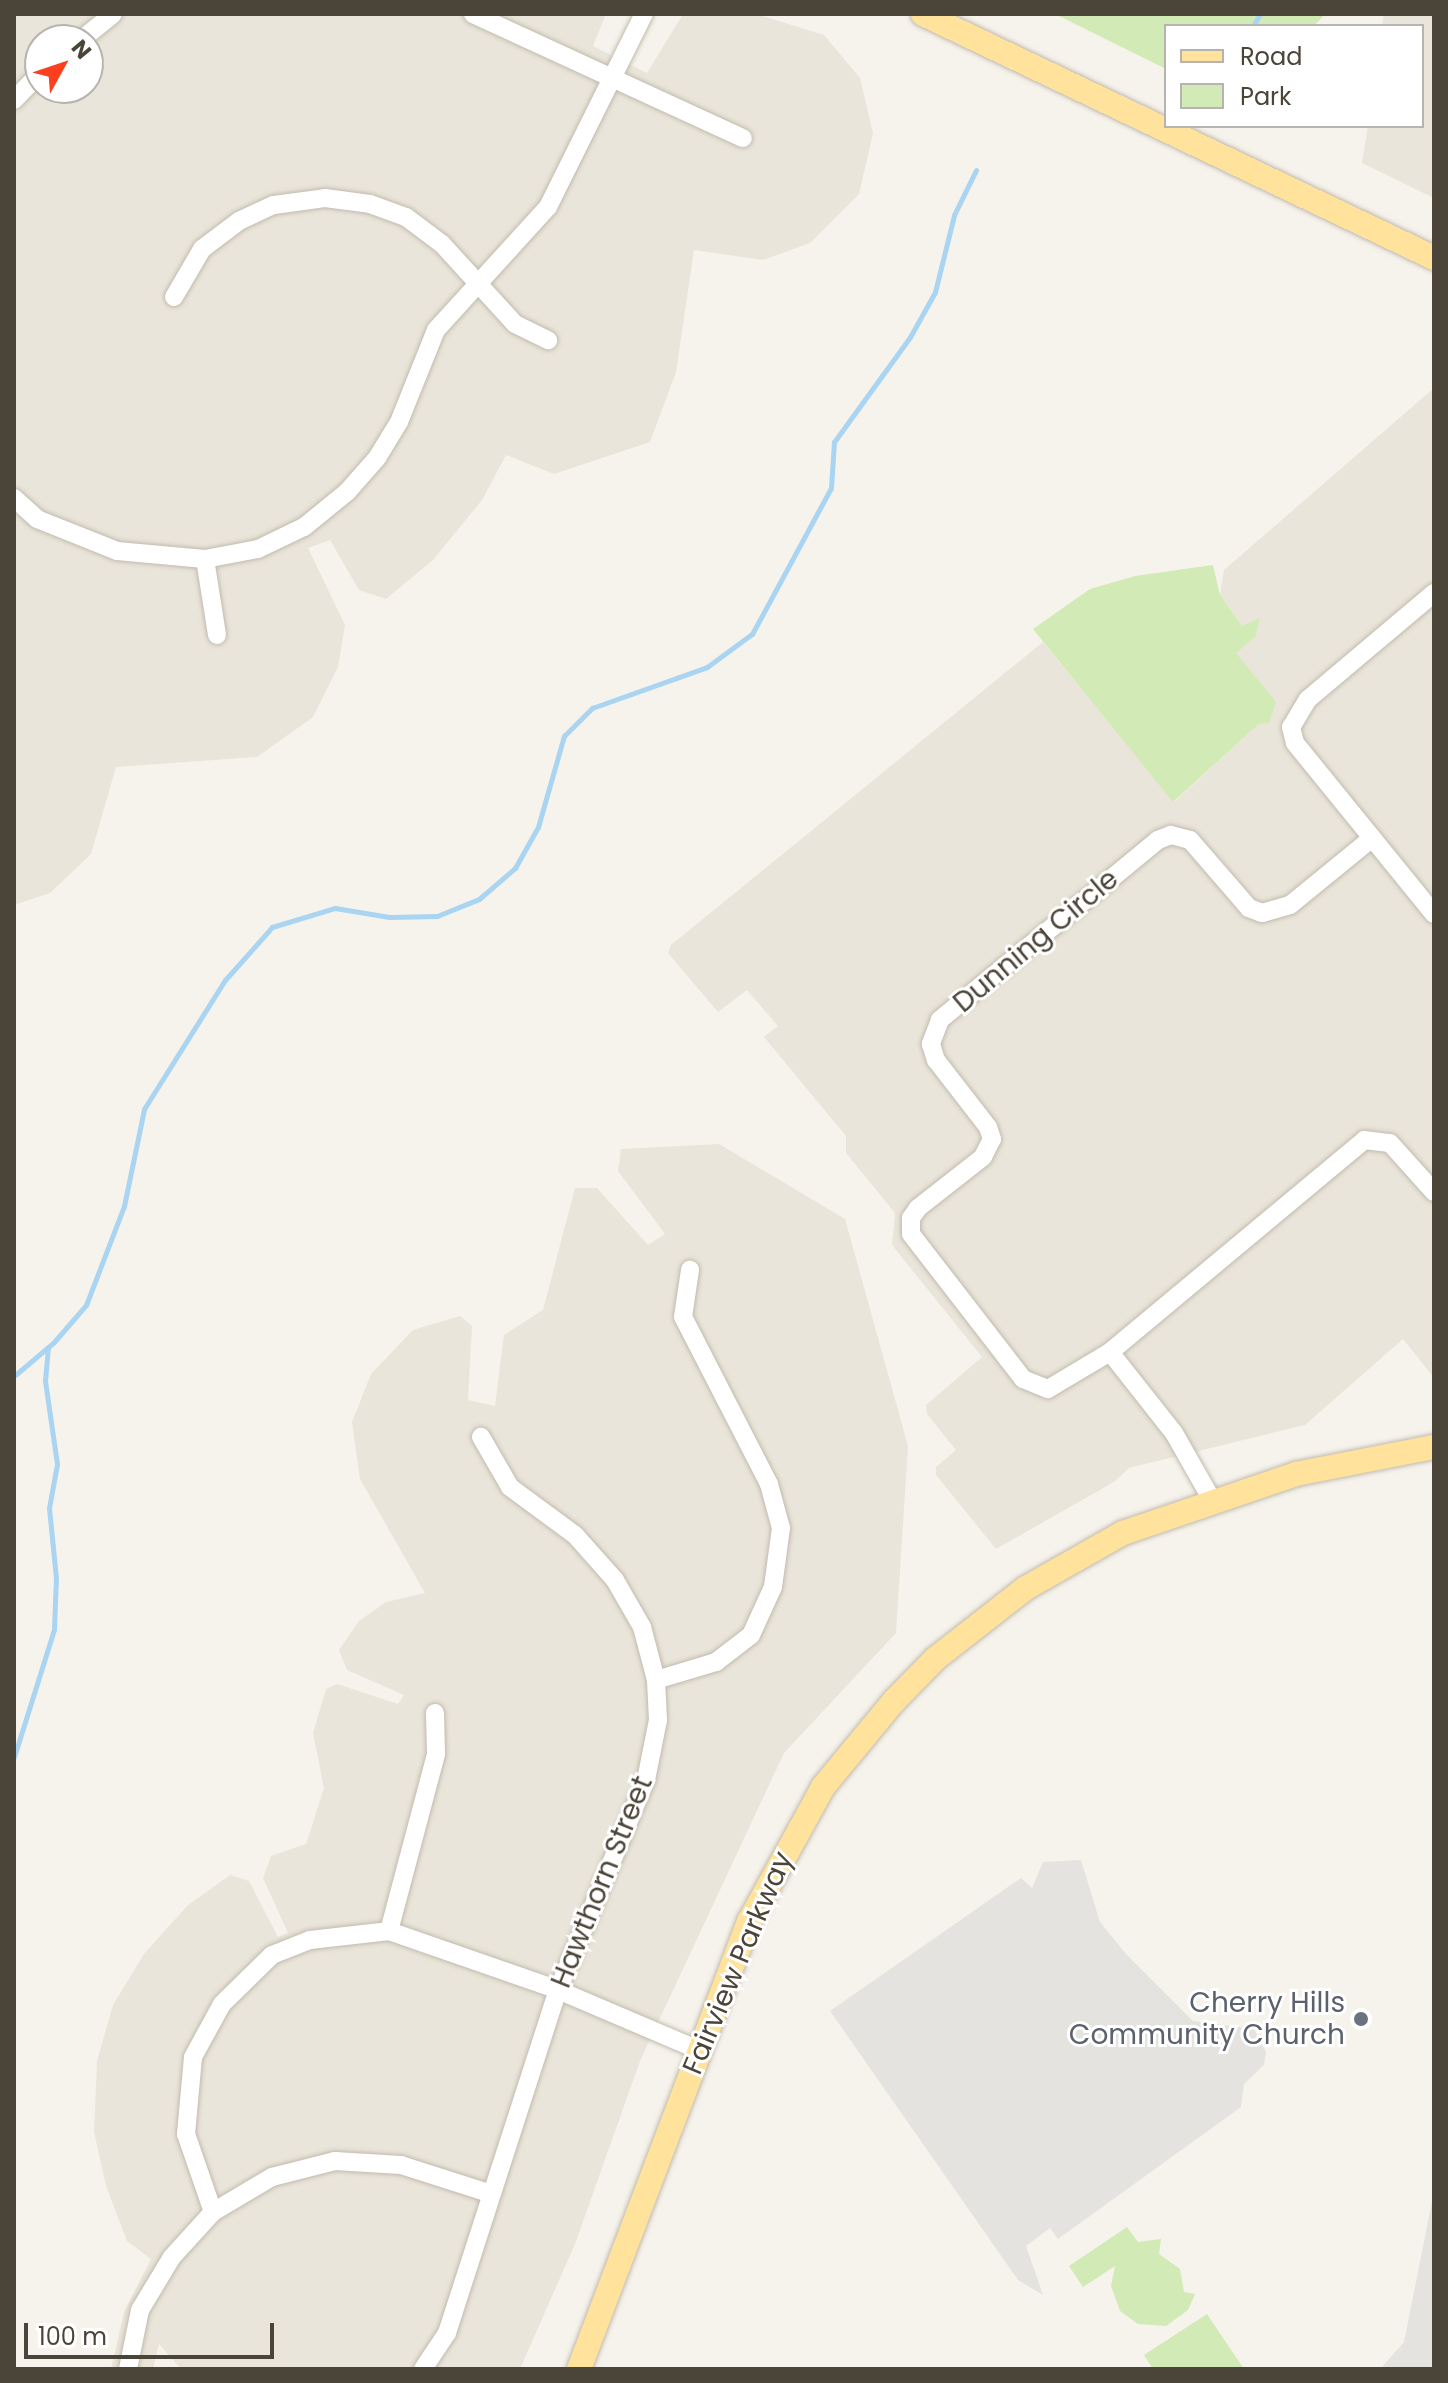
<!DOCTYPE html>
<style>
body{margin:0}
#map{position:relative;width:1448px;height:2383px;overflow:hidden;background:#f6f3ec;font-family:Poppins,sans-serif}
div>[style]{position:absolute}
.residential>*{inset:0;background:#eae5da}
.green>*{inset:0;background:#d2eab5}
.parking>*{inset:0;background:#e5e3e0}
.stream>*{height:5px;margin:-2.5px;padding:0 2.5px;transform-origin:2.5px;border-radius:2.5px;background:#a9d4f2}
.roads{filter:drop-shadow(0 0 2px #c2bbae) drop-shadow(0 0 2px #c2bbae)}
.minor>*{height:18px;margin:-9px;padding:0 9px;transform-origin:9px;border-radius:9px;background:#fff}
.major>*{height:24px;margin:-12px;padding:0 12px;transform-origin:12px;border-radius:12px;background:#ffe39c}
.dots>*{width:22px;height:22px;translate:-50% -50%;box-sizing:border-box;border:4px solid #fff;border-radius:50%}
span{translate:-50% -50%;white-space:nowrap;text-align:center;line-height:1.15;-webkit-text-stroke:6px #fff;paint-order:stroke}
.street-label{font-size:28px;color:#4b4439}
.worship-label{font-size:28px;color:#5b616d}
.right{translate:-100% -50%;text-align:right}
.frame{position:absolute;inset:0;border:16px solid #4b4439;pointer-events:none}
.legend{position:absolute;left:1164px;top:24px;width:260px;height:104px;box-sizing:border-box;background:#fff;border:2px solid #b7b4b0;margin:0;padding:10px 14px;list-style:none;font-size:24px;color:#4b4439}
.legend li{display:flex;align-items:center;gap:16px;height:40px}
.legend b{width:40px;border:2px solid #b7b4b0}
.north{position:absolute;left:24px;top:24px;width:80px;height:80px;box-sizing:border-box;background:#fff;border:2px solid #b7b4b0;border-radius:50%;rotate:50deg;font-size:22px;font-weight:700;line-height:32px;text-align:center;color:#4b4439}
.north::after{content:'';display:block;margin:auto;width:28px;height:36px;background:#fc3f1d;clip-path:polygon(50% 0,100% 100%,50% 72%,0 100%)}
.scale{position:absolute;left:24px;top:2323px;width:250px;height:36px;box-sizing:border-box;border:4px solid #4b4439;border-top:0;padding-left:10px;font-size:24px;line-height:28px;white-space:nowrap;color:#4b4439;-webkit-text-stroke:6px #fff;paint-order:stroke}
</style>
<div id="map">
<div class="residential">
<i style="clip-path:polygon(evenodd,14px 14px,606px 14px,593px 46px,647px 73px,683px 14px,756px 14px,824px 35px,860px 78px,873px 133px,859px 194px,810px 243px,763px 260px,694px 250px,676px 372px,650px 442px,554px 474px,506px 455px,482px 500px,433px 560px,386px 599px,359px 590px,330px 540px,308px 548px,345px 625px,338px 667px,313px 717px,257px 757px,116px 767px,91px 854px,50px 893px,14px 905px,14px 14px,40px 40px,88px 40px,88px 88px,40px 88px,40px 40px)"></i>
<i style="clip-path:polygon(1384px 14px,1434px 14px,1434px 198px,1362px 163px,1368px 126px,1422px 126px,1422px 26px,1382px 26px)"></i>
<i style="clip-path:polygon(1434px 388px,1434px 1378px,1403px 1339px,1305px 1425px,1129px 1468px,1114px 1482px,996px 1549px,936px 1475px,936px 1467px,956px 1450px,927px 1414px,926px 1405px,982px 1357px,892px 1245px,895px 1213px,846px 1153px,846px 1136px,764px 1037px,778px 1026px,747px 990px,718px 1012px,668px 953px,671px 945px,1043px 642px,1174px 802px,1259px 724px,1235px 653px,1256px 636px,1260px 619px,1242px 626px,1220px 595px,1224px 570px)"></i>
<i style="clip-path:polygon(719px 1144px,845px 1219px,908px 1446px,896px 1633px,784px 1753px,640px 2061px,575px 2244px,520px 2369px,181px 2369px,159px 2344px,153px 2369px,111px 2369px,124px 2312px,151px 2259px,127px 2241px,106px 2186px,94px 2132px,97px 2061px,113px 2005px,144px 1954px,187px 1906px,230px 1875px,249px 1881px,278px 1937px,288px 1933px,263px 1878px,271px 1856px,306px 1844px,324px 1788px,313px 1733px,326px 1689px,337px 1684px,398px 1704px,404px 1695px,347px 1670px,339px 1650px,359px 1621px,386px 1602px,425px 1593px,360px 1479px,352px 1422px,371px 1374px,413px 1330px,460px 1316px,472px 1326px,468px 1400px,495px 1406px,504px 1335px,543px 1310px,575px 1188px,597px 1188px,648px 1245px,665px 1234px,618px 1171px,621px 1149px)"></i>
</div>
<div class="green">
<i style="clip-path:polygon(1055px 14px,1325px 14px,1314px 26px,1166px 26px,1166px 69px)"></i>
<i style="clip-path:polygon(1213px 565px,1220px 595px,1242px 626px,1260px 618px,1256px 636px,1236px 653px,1276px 702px,1269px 723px,1259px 724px,1173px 802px,1033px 629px,1090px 589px,1135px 576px)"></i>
<i style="clip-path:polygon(1127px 2227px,1138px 2242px,1161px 2239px,1159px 2254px,1180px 2269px,1184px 2292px,1195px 2294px,1188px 2310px,1166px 2326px,1138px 2324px,1120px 2311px,1111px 2286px,1115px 2266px,1083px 2287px,1069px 2266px)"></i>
<i style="clip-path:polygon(1207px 2314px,1244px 2369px,1153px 2369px,1144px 2355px)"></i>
</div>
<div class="parking">
<i style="clip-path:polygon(1081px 1860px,1100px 1922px,1126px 1954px,1193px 2021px,1254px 2029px,1266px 2052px,1264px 2065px,1244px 2084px,1241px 2107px,1058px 2239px,1050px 2228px,1026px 2246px,1043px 2295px,1018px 2280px,830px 2011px,1021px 1878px,1032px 1888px,1043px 1862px)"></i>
<i style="clip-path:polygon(1434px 2191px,1434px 2369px,1380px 2369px,1404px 2342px)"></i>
</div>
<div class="stream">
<i style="left:1253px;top:26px;width:14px;rotate:-60deg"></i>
<i style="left:14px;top:1376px;width:52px;rotate:-40.4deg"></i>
<i style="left:54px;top:1342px;width:49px;rotate:-49.1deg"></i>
<i style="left:86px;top:1305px;width:106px;rotate:-69deg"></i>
<i style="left:124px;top:1206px;width:99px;rotate:-78.3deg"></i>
<i style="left:144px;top:1109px;width:152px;rotate:-57.9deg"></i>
<i style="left:225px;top:980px;width:71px;rotate:-48.4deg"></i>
<i style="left:272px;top:927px;width:66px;rotate:-16.8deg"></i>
<i style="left:335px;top:908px;width:55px;rotate:9.5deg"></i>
<i style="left:389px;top:917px;width:48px;rotate:-1.2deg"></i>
<i style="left:437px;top:916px;width:45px;rotate:-22deg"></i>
<i style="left:479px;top:899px;width:48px;rotate:-40.7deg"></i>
<i style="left:515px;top:868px;width:47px;rotate:-60.7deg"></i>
<i style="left:538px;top:827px;width:95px;rotate:-74.1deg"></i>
<i style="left:564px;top:736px;width:40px;rotate:-45deg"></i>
<i style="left:592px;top:708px;width:122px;rotate:-19.6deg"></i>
<i style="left:707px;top:667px;width:56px;rotate:-36.3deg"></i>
<i style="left:752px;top:634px;width:166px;rotate:-61.6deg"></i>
<i style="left:831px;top:488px;width:46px;rotate:-86.3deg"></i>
<i style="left:834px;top:442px;width:130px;rotate:-54.1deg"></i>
<i style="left:910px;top:337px;width:51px;rotate:-60.9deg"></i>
<i style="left:935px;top:292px;width:79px;rotate:-76.1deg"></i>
<i style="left:954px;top:215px;width:50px;rotate:-63.9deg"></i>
<i style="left:14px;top:1757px;width:134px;rotate:-72.6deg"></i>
<i style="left:54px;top:1629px;width:51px;rotate:-87.8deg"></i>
<i style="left:56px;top:1578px;width:70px;rotate:-95.7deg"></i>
<i style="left:49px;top:1508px;width:45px;rotate:-79.7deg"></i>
<i style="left:57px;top:1464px;width:84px;rotate:-98.2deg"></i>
<i style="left:45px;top:1381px;width:33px;rotate:-85deg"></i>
</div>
<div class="roads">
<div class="minor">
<i style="left:473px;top:14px;width:297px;rotate:24.7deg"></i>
<i style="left:81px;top:40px;width:41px;rotate:-39.1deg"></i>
<i style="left:14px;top:100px;width:37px;rotate:-46deg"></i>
<i style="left:174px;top:297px;width:56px;rotate:-59.7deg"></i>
<i style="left:202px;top:249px;width:46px;rotate:-37.1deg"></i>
<i style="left:239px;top:221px;width:38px;rotate:-25deg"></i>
<i style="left:274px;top:205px;width:51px;rotate:-7.8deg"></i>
<i style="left:325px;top:198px;width:45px;rotate:7.6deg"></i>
<i style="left:370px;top:204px;width:38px;rotate:20deg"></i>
<i style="left:406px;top:217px;width:45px;rotate:36.9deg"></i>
<i style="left:442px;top:244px;width:108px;rotate:47.6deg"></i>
<i style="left:515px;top:324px;width:37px;rotate:26deg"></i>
<i style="left:14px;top:498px;width:31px;rotate:42deg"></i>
<i style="left:37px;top:519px;width:86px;rotate:21.8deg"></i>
<i style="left:117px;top:551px;width:88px;rotate:5.2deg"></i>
<i style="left:205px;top:559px;width:54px;rotate:-10.7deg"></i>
<i style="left:258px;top:549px;width:51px;rotate:-25.6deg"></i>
<i style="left:304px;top:527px;width:55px;rotate:-39.1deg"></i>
<i style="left:347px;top:492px;width:45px;rotate:-48.6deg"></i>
<i style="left:377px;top:458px;width:42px;rotate:-58.6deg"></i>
<i style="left:399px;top:422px;width:99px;rotate:-68.1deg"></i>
<i style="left:436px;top:330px;width:166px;rotate:-47.7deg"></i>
<i style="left:548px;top:207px;width:216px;rotate:-63.6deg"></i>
<i style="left:205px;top:559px;width:77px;rotate:81deg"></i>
<i style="left:1434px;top:593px;width:165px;rotate:139.9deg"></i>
<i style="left:1308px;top:699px;width:33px;rotate:121deg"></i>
<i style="left:1291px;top:727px;width:16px;rotate:76deg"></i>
<i style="left:1295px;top:743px;width:220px;rotate:50.9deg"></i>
<i style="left:1371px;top:839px;width:104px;rotate:140.8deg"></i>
<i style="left:1290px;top:905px;width:29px;rotate:164deg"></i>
<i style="left:1262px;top:913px;width:14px;rotate:-159deg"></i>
<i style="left:1249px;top:908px;width:90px;rotate:-130.9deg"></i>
<i style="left:1190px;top:840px;width:20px;rotate:-165deg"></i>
<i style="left:1171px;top:835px;width:14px;rotate:159deg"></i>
<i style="left:1158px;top:840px;width:283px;rotate:140.5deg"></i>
<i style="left:940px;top:1020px;width:26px;rotate:111deg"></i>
<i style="left:931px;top:1044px;width:17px;rotate:73deg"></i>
<i style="left:936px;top:1060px;width:85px;rotate:52.2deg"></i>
<i style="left:988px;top:1127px;width:13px;rotate:72deg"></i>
<i style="left:992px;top:1139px;width:20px;rotate:117deg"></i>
<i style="left:983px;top:1157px;width:83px;rotate:141.9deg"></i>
<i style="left:918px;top:1208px;width:12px;rotate:125deg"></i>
<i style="left:911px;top:1218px;width:16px;rotate:90deg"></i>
<i style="left:911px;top:1234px;width:183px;rotate:52.3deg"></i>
<i style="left:1023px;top:1379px;width:27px;rotate:22deg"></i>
<i style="left:1048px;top:1389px;width:72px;rotate:-30.8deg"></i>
<i style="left:1110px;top:1352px;width:331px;rotate:-39.8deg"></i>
<i style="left:1364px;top:1140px;width:26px;rotate:7deg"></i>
<i style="left:1390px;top:1143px;width:66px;rotate:48.1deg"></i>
<i style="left:1110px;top:1352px;width:103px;rotate:51.7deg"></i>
<i style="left:1174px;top:1433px;width:77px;rotate:60.4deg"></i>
<i style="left:656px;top:1680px;width:63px;rotate:-16.7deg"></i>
<i style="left:716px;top:1662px;width:44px;rotate:-37.6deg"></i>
<i style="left:751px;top:1635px;width:53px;rotate:-65.4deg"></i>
<i style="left:773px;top:1587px;width:60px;rotate:-82.3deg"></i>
<i style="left:781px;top:1528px;width:46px;rotate:-105.3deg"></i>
<i style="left:769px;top:1484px;width:188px;rotate:-117.2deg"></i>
<i style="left:683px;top:1317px;width:48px;rotate:-81.5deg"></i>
<i style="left:389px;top:1931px;width:183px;rotate:-75.1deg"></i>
<i style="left:436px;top:1754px;width:41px;rotate:-91.4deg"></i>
<i style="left:213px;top:2212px;width:83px;rotate:-109.1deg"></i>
<i style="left:186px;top:2134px;width:77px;rotate:-84.8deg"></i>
<i style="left:193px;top:2057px;width:60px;rotate:-61.3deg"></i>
<i style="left:222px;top:2004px;width:70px;rotate:-44.4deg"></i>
<i style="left:272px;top:1955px;width:41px;rotate:-21.5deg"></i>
<i style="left:310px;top:1940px;width:80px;rotate:-6.5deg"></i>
<i style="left:389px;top:1931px;width:179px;rotate:19.2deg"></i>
<i style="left:558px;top:1990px;width:153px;rotate:23.1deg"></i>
<i style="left:128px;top:2369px;width:60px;rotate:-78.5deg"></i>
<i style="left:140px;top:2310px;width:62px;rotate:-58.9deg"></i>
<i style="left:172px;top:2257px;width:61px;rotate:-47.7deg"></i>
<i style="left:213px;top:2212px;width:69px;rotate:-30.7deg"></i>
<i style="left:272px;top:2177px;width:65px;rotate:-14.3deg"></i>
<i style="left:335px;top:2161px;width:66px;rotate:3.5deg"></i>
<i style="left:401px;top:2165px;width:92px;rotate:17.7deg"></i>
<i style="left:423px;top:2369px;width:43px;rotate:-56.3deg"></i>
<i style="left:447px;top:2333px;width:361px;rotate:-72.1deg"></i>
<i style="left:558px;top:1990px;width:228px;rotate:-67.3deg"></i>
<i style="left:646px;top:1780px;width:61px;rotate:-78.7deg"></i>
<i style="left:658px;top:1720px;width:40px;rotate:-92.9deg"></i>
<i style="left:656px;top:1680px;width:55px;rotate:-104.8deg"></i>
<i style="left:642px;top:1627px;width:54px;rotate:-119.9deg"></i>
<i style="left:615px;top:1580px;width:60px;rotate:-131.6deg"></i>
<i style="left:575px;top:1535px;width:81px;rotate:-143.6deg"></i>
<i style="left:510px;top:1487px;width:58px;rotate:-120.1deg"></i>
</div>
<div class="major">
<i style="left:923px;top:14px;width:566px;rotate:25.52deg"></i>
<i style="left:579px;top:2369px;width:480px;rotate:-69.2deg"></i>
<i style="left:750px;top:1920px;width:152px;rotate:-61.2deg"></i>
<i style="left:823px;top:1787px;width:112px;rotate:-50.5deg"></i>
<i style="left:894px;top:1701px;width:59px;rotate:-45.7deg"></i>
<i style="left:935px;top:1659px;width:115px;rotate:-38deg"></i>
<i style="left:1026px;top:1588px;width:112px;rotate:-29.6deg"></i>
<i style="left:1123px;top:1533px;width:183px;rotate:-18.8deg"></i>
<i style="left:1296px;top:1474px;width:141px;rotate:-11.1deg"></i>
</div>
</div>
<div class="dots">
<i style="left:1361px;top:2019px;background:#6b7280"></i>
</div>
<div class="street-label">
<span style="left:1036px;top:941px;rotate:-40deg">Dunning Circle</span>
<span style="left:602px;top:1882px;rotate:-68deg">Hawthorn Street</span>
<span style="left:738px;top:1963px;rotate:-67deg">Fairview Parkway</span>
</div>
<div class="worship-label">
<span class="right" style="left:1345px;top:2019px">Cherry Hills<br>Community Church</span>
</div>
<div class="frame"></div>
<ul class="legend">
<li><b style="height:10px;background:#ffe39c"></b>Road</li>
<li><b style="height:22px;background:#d2eab5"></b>Park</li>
</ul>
<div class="north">N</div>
<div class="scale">100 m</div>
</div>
